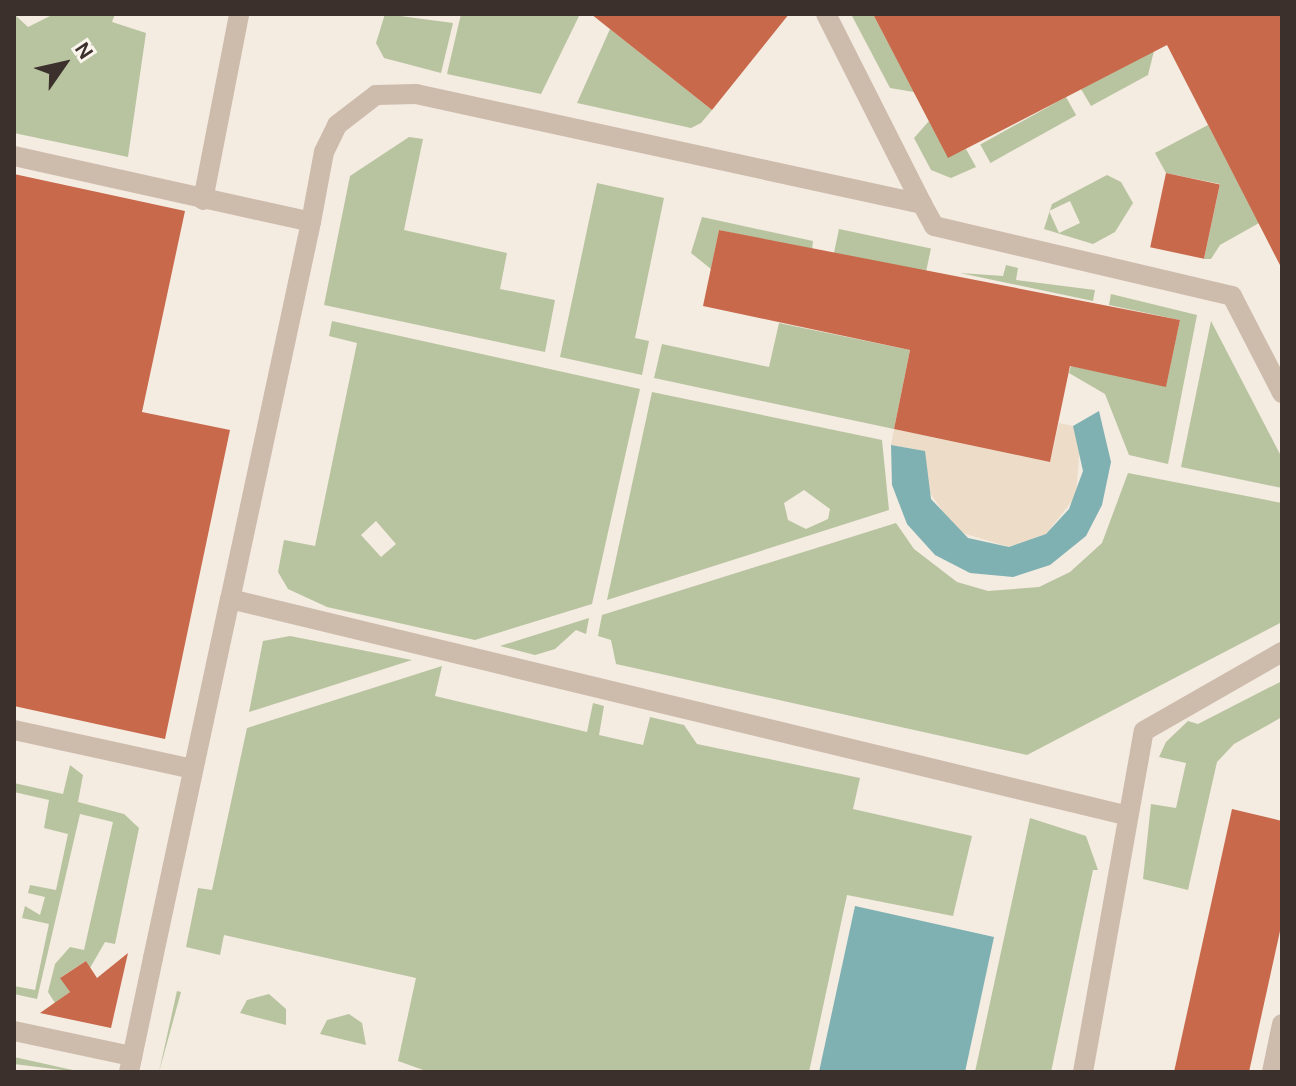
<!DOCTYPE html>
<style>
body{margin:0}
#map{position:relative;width:1296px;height:1086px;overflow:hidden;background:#f4ebe1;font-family:Karla,sans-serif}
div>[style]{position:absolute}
.green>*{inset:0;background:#b8c4a0;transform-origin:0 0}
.plaza>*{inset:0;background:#ecdcc8}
.water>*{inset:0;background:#7fb0b2}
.building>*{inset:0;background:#c8694b;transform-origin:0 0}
.service>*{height:20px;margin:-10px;padding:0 10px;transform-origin:10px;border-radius:10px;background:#cdbbac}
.minor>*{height:20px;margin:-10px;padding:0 10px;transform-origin:10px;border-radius:10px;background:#cdbbac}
span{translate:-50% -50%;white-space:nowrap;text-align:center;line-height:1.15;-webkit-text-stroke:8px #fbf5ee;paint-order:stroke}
.frame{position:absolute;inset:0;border:16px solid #3b302b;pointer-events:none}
.north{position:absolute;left:24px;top:24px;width:80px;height:80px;-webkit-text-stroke:6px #fbf5ee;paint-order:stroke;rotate:56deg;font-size:22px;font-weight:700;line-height:32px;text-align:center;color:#3b302b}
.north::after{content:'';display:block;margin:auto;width:28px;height:36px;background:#3b302b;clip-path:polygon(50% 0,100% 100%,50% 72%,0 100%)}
</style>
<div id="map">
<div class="green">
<i style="clip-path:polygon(14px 14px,28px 27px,54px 14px,115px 14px,112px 22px,146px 33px,128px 157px,14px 133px)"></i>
<i style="clip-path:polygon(385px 14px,453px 23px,441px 73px,384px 58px,376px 43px)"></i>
<i style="clip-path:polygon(461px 14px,580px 14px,541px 94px,447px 74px)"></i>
<i style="clip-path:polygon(851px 14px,873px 14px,914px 92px,890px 88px)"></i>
<i style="clip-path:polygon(610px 29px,712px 110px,701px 123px,691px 128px,577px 103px)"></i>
<i style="clip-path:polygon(1154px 51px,1148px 75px,1091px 106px,1081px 89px)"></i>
<i style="left:1066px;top:97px;width:21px;height:98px;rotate:61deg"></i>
<i style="clip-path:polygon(929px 121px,948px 157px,966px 149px,976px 167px,951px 178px,931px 170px,914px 138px)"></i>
<i style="clip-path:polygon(1208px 125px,1259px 223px,1220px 245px,1211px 259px,1204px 259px,1220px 184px,1166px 173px,1155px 153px)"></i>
<i style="clip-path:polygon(409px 137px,423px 139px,404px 230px,507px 253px,500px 289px,555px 300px,545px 352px,324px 305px,350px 176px)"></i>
<i style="clip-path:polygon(evenodd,1107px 175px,1121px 182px,1133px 203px,1115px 232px,1093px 244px,1044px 229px,1052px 204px,1107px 175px,1070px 201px,1080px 223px,1059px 233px,1049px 211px,1070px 201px)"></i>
<i style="clip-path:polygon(597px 183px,664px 198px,635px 338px,649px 341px,642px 375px,560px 357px)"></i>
<i style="clip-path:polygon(702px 217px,813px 241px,812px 250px,719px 230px,711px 269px,691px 253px)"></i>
<i style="left:839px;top:229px;width:94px;height:25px;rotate:12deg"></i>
<i style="clip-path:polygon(1006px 265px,1018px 268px,1016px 280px,1095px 290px,1093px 301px,960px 273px,1003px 276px)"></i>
<i style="clip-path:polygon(1111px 294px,1197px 315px,1168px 464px,1129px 455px,1105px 394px,1069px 373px,1071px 366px,1166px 386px,1180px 320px,1109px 305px)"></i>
<i style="clip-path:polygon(evenodd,332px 321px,640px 389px,592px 604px,475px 640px,327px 607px,288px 589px,278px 572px,284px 540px,315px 546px,357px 343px,329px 336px,332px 321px,376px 521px,396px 544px,381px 557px,361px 535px,376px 521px)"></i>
<i style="clip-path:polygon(1211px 321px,1282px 458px,1282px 488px,1181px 467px)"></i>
<i style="clip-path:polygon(779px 323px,910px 350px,894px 429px,654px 378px,662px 344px,769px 367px)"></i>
<i style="clip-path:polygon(evenodd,652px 392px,882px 440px,889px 510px,607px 600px,652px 392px,804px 490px,830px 509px,828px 519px,806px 529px,788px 520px,784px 503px,804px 490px)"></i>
<i style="clip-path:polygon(1128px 473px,1282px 503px,1282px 622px,1027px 755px,616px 664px,611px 640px,598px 636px,602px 615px,896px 523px,914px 549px,957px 582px,988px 591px,1039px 587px,1070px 572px,1102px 543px)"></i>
<i style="clip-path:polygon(589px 618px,586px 634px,576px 630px,555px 649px,535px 655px,500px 646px)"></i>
<i style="clip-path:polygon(290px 636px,412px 660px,249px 712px,263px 641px)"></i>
<i style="clip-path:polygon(442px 666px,435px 696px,587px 732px,593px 703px,604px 706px,599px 735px,643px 745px,650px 717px,684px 725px,697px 744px,860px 778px,853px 809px,972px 836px,953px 916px,847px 895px,809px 1072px,429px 1072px,398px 1061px,416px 978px,224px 935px,220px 955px,186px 947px,198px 888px,212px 890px,247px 728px)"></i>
<i style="clip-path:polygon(1282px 681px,1282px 717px,1234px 744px,1217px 762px,1188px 890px,1143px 879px,1151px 804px,1176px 808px,1186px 763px,1159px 757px,1166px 742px,1188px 721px,1198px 724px)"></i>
<i style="clip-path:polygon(70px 765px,83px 775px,78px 802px,124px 814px,139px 828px,115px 944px,105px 942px,90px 968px,86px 961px,61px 977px,70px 992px,55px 1003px,48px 992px,55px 964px,70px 947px,84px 950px,113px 822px,80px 814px,37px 999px,14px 994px,14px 986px,35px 990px,49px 924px,22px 918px,25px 906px,40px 915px,45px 897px,28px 893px,30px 885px,56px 890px,68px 834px,44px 828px,49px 800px,14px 792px,14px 783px,63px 794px)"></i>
<i style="clip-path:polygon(1030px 818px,1086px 836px,1098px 870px,1093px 870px,1051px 1072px,975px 1072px)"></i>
<i style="clip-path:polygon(177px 991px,181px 992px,159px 1072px)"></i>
<i style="clip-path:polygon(269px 994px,286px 1009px,286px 1025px,240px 1013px,247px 1000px)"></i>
<i style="clip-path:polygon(349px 1014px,362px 1023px,366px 1045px,320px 1034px,327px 1020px)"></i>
<i style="clip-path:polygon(14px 1057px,77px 1071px,78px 1072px,14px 1064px)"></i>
</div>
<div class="plaza">
<i style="clip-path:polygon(1059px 423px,1073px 426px,1080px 444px,1076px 496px,1046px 534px,1009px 547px,956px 531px,926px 487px,925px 451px,891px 445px,894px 429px,1050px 462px)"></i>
</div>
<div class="water">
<i style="clip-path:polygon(1099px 411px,1111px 462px,1102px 505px,1086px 536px,1050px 565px,1013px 577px,970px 573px,935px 555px,907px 524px,892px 485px,891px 445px,925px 451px,931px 499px,968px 538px,1009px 547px,1046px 534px,1069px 509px,1083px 471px,1073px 426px)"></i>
<i style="clip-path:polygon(855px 906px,994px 937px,965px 1072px,819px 1072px)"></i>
</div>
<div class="building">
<i style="clip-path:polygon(591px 14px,789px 14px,712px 110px)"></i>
<i style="clip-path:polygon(873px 14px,1282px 14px,1282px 269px,1167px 45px,948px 158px)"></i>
<i style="left:1166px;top:173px;width:55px;height:76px;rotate:12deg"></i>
<i style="clip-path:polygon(14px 174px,185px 211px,142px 412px,230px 430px,165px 739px,14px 706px)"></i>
<i style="clip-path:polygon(719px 230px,1180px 320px,1166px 387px,1070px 366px,1050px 462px,894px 429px,910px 350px,703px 306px)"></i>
<i style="clip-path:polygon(1232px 809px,1282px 821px,1282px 922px,1249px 1072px,1174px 1072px)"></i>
<i style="clip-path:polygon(128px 953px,111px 1028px,40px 1013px,70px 992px,60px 978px,86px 961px,97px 978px)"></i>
</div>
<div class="service">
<i style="left:826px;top:14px;width:213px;rotate:63.2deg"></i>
<i style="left:14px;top:156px;width:304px;rotate:12.5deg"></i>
<i style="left:311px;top:222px;width:386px;rotate:102.1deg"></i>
<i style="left:203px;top:200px;width:189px;rotate:-79deg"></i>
<i style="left:311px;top:222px;width:71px;rotate:-79.5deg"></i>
<i style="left:324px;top:152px;width:30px;rotate:-64deg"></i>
<i style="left:337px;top:125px;width:49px;rotate:-37.6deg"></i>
<i style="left:376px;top:95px;width:40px;rotate:-1.4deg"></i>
<i style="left:416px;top:94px;width:518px;rotate:12.26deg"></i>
<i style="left:922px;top:204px;width:25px;rotate:61deg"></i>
<i style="left:934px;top:226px;width:306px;rotate:13.2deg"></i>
<i style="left:1232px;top:296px;width:109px;rotate:62.7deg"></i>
<i style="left:14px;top:730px;width:183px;rotate:12.3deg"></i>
<i style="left:153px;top:958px;width:367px;rotate:-77.9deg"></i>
<i style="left:230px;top:599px;width:921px;rotate:13.57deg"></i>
<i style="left:14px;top:1031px;width:121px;rotate:12deg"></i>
<i style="left:1083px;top:1072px;width:346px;rotate:-79.9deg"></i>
<i style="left:1144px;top:731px;width:159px;rotate:-29.8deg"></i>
<i style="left:1272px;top:1072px;width:49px;rotate:-78.2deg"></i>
</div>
<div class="minor">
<i style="left:129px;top:1072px;width:116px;rotate:-78.1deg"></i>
</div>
<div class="frame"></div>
<div class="north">N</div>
</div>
